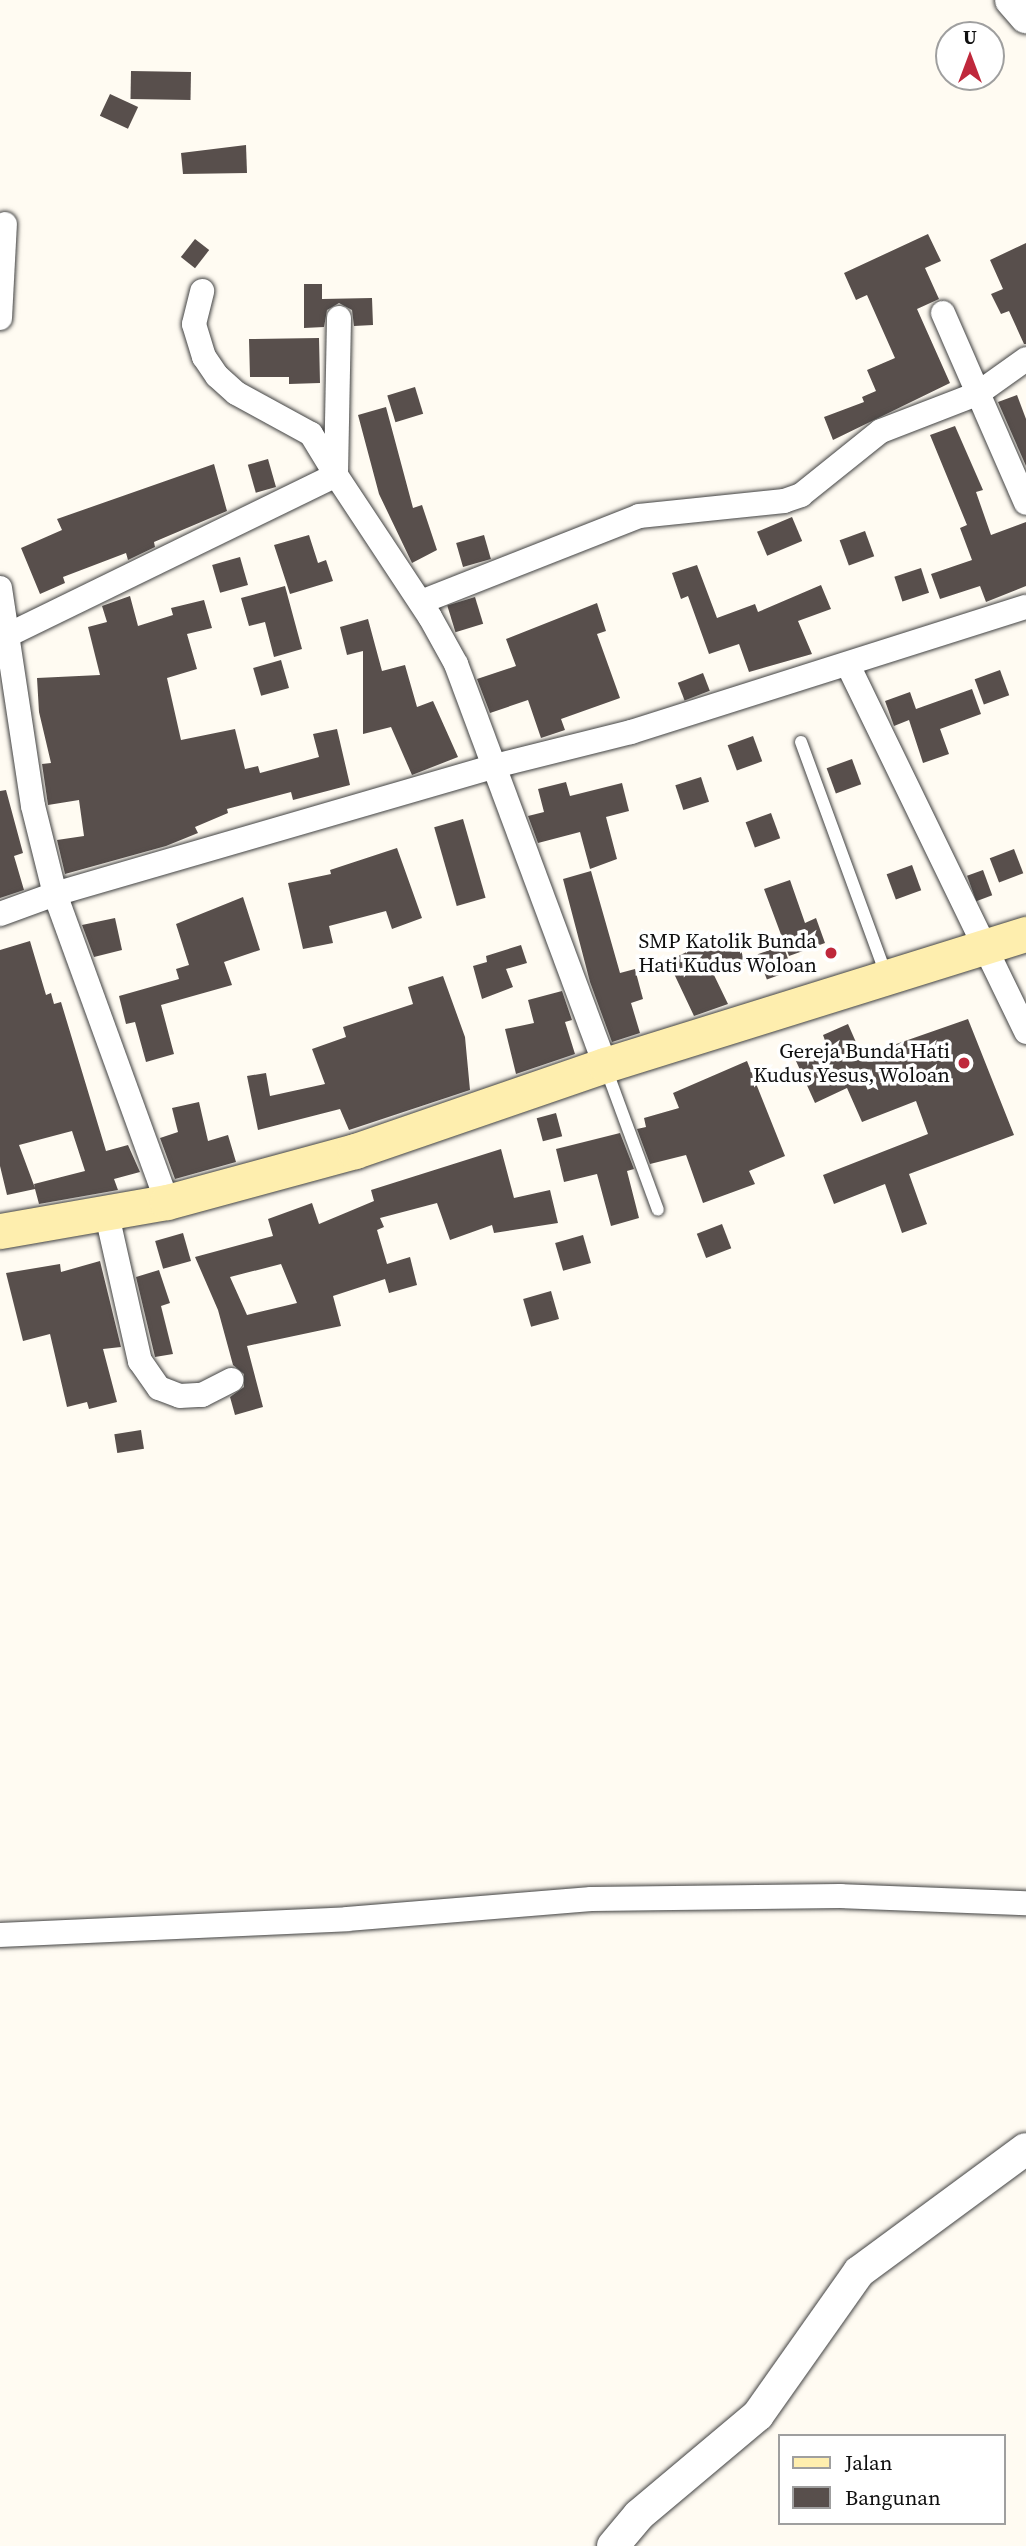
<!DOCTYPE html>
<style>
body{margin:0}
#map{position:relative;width:1026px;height:2546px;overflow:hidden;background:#fffbf2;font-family:"Source Serif 4",serif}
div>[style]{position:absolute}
.building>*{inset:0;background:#584f4c;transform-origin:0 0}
.roads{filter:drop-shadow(0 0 2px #424242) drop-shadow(0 0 2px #424242)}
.service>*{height:12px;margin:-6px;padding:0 6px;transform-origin:6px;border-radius:6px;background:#fff}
.minor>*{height:24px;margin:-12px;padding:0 12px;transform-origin:12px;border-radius:12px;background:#fff}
.tertiary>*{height:32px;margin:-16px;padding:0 16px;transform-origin:16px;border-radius:16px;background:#fff}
.secondary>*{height:35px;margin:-17.5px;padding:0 17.5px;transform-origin:17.5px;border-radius:17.5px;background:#feeeae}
.dots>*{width:19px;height:19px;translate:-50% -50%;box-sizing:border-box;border:4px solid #fff;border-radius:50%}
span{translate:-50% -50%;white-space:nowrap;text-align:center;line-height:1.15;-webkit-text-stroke:7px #fff;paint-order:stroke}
.poi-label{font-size:21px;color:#0f0f0f}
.right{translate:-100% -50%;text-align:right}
.legend{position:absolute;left:778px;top:2434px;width:228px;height:91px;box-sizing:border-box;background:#fff;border:2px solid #9f9f9f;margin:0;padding:9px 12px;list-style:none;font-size:21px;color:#0f0f0f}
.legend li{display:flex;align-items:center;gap:14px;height:35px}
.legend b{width:35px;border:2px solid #9f9f9f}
.north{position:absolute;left:935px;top:21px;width:70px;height:70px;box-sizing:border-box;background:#fff;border:2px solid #9f9f9f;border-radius:50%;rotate:0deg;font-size:19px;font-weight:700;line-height:28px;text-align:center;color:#0f0f0f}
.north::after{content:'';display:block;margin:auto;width:24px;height:32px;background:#bf283b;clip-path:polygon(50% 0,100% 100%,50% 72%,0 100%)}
</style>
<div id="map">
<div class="building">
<i style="left:131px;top:71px;width:60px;height:28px;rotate:1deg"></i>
<i style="left:110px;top:94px;width:31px;height:24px;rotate:25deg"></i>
<i style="clip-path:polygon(246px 145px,247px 173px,183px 174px,181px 153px)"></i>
<i style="clip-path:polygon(928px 234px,941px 261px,925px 268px,939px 299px,917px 309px,950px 383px,833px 440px,824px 417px,864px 402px,862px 397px,876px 391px,867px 370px,895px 358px,867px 295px,856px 300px,844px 273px)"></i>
<i style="left:195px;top:239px;width:18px;height:23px;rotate:38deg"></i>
<i style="clip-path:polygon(1026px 243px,1026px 344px,1024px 344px,1009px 311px,1001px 314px,991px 294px,1003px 289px,990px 260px)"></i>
<i style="clip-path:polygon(304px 284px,322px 284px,322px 299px,372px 298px,373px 325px,354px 326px,352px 310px,339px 303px,327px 310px,324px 327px,304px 328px)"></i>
<i style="clip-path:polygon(319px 338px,320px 383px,289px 384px,289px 377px,250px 377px,249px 339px)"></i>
<i style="left:415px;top:387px;width:28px;height:29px;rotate:73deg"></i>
<i style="clip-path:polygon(1017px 395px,1026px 419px,1026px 466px,998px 402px)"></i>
<i style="clip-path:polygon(386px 407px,413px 508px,422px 505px,437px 550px,412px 563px,379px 494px,358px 415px)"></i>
<i style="clip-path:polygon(955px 426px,983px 490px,976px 492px,991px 535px,1026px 522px,1026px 586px,986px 602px,980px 586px,940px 599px,931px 574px,972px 560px,960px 528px,967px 525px,930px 435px)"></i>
<i style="left:268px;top:459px;width:29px;height:21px;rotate:74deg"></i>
<i style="clip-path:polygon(214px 464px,227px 511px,154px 542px,155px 547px,128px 560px,126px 553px,63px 577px,65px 583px,40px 594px,21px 548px,62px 530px,57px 519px)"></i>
<i style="left:792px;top:517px;width:26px;height:38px;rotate:67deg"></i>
<i style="left:865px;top:531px;width:27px;height:27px;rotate:70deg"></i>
<i style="clip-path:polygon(309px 535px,318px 563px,326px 560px,333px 581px,290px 594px,274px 545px)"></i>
<i style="left:484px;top:535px;width:25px;height:29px;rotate:74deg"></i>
<i style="left:240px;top:557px;width:29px;height:29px;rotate:74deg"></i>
<i style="clip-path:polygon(697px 565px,717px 618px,755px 604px,758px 612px,821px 585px,831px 609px,798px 621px,812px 654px,749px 672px,739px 644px,709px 654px,688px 596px,681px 599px,672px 573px)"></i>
<i style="left:921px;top:568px;width:26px;height:28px;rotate:72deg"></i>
<i style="clip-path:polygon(285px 586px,302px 649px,274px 657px,265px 622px,249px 626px,241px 598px)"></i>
<i style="clip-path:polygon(130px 596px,138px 626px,173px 615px,171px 608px,204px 600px,212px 628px,187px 634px,197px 669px,167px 678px,181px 740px,235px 729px,245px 769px,258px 766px,260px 773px,319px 757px,313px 734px,337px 729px,350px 785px,293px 800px,291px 792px,227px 809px,228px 813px,195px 827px,198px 833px,166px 846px,65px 874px,57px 840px,84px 836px,79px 800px,48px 805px,42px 764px,51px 763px,39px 712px,37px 678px,100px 675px,88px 627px,107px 622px,102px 606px)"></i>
<i style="left:475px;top:597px;width:28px;height:29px;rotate:73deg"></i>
<i style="clip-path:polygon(597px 603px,606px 631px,597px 634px,620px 698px,561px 719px,565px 730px,541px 738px,528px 700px,490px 713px,477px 679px,516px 666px,506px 639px)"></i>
<i style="clip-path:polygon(368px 619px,382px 671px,405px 665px,417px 707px,433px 701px,458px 757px,412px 775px,391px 727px,363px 734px,363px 651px,347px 655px,340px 627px)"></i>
<i style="left:281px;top:660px;width:29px;height:29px;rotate:74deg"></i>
<i style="left:1000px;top:670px;width:27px;height:27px;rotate:70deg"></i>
<i style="left:703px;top:673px;width:19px;height:27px;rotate:69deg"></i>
<i style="clip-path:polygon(972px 689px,981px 714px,940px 729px,949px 754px,923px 763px,909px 720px,894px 726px,885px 701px,910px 692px,916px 709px)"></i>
<i style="left:753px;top:736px;width:27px;height:27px;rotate:70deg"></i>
<i style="left:852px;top:759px;width:27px;height:27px;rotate:70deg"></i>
<i style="left:701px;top:777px;width:26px;height:27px;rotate:72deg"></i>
<i style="clip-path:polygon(566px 782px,570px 796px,622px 783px,629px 811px,606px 817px,617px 859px,590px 869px,580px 832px,538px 843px,528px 816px,544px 812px,538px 789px)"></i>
<i style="clip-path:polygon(6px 790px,23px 853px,14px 856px,24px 890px,0 898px,0 791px)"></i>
<i style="left:771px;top:813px;width:27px;height:27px;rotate:70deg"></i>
<i style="left:463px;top:819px;width:82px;height:30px;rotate:74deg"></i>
<i style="clip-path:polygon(397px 848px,422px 918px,392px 929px,386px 911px,329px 926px,333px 943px,303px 949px,288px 883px,331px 874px,330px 870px)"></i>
<i style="left:1014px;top:849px;width:26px;height:26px;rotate:69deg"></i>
<i style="left:912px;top:865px;width:27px;height:27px;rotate:70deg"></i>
<i style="left:983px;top:870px;width:27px;height:17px;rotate:70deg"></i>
<i style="clip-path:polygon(591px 871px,620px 973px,635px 969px,643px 999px,631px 1003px,640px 1033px,612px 1042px,590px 982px,563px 879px)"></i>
<i style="clip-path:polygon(790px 880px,805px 923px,816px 918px,825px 943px,789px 956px,764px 889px)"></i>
<i style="clip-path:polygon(243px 897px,260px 950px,224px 962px,232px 985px,161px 1005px,174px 1054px,146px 1062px,135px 1022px,126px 1024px,119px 996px,179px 979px,176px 969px,189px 965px,176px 924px)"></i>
<i style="clip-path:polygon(115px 918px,122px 950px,94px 957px,82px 925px)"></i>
<i style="clip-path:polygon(736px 937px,745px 962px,713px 973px,728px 1004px,694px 1016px,668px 961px,699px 946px,701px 949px)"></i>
<i style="clip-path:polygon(evenodd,30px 941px,46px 995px,51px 993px,54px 1004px,61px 1002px,106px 1151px,128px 1145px,140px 1172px,114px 1179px,118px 1190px,39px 1204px,35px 1189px,7px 1195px,0 1166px,0 950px,30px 941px,72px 1131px,85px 1171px,34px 1184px,35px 1188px,19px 1145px,72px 1131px)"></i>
<i style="clip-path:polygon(521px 945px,527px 963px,506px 969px,513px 987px,482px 999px,473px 966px,487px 962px,486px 956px)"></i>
<i style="left:783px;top:945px;width:27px;height:27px;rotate:70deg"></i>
<i style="clip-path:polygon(443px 976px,465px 1037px,470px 1090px,349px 1130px,340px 1109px,258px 1130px,247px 1076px,266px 1073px,270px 1096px,325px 1084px,312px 1049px,346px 1037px,343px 1027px,413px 1004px,408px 987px)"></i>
<i style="clip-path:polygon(562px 991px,572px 1020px,565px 1022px,575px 1054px,516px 1074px,505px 1029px,534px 1023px,528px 1000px)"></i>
<i style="clip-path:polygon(968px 1019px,1014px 1135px,909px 1174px,927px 1224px,902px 1233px,885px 1184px,834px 1204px,823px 1175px,928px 1134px,916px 1101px,862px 1122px,847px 1088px,815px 1103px,796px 1061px,827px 1046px,823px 1035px,848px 1024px,862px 1056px)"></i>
<i style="clip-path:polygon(747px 1061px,785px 1156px,749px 1171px,755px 1184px,703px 1203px,686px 1155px,650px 1164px,637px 1129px,646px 1127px,644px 1118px,679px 1108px,673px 1093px)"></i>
<i style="clip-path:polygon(199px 1102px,208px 1141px,228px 1135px,236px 1162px,175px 1179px,160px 1138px,178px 1132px,172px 1108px)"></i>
<i style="left:556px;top:1113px;width:24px;height:20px;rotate:75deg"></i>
<i style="clip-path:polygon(620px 1133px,634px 1169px,627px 1171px,639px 1218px,611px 1226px,597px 1174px,564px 1182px,556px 1149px)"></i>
<i style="clip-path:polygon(evenodd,501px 1149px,514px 1198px,550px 1190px,558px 1223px,494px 1233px,492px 1225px,450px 1240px,437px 1203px,380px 1218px,384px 1227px,377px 1230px,387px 1264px,410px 1257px,417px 1285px,389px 1293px,385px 1279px,333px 1296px,341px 1326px,247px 1346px,263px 1407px,235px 1415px,230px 1397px,244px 1387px,244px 1374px,233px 1365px,218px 1310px,195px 1257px,273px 1236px,268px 1219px,312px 1203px,319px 1224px,374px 1201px,371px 1190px,501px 1149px,281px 1264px,297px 1303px,247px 1315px,230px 1277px,281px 1264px)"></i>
<i style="left:722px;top:1224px;width:26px;height:27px;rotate:69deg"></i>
<i style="left:183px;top:1233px;width:29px;height:29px;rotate:74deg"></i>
<i style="left:583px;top:1235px;width:29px;height:29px;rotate:74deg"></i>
<i style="clip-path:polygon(100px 1261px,121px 1347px,103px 1349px,117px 1402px,89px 1409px,87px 1402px,67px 1407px,50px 1334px,23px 1341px,6px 1273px,60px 1264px,61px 1272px)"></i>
<i style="clip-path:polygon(159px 1270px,170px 1303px,161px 1306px,173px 1354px,155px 1357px,136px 1277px)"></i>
<i style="left:551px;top:1291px;width:29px;height:29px;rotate:74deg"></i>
<i style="left:141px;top:1430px;width:19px;height:27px;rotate:81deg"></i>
</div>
<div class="roads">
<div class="service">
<i style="left:801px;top:742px;width:247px;rotate:69.9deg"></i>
<i style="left:605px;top:1066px;width:153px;rotate:69.8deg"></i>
</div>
<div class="minor">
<i style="left:943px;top:313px;width:207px;rotate:66.4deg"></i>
<i style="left:0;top:318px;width:94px;rotate:-87deg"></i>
<i style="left:339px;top:318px;width:157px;rotate:91.1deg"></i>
<i style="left:336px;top:475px;width:170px;rotate:56.5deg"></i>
<i style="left:430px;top:617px;width:54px;rotate:61deg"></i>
<i style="left:456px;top:664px;width:428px;rotate:69.6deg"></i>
<i style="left:0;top:588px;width:220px;rotate:81.4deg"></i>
<i style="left:33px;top:806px;width:91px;rotate:76deg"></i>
<i style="left:55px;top:894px;width:328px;rotate:70deg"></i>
<i style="left:421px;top:602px;width:234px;rotate:-21.5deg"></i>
<i style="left:639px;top:516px;width:146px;rotate:-5.9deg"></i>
<i style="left:784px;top:501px;width:18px;rotate:-19deg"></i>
<i style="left:801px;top:495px;width:102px;rotate:-38.7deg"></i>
<i style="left:881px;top:431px;width:103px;rotate:-21.1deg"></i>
<i style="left:977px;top:394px;width:60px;rotate:-35.5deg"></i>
<i style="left:6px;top:636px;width:367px;rotate:-26deg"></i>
<i style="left:336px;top:475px;width:48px;rotate:-121.4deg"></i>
<i style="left:311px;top:434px;width:85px;rotate:-151.3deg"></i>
<i style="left:236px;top:393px;width:25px;rotate:-138deg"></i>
<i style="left:217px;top:376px;width:23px;rotate:-124deg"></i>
<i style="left:204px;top:357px;width:34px;rotate:-107deg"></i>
<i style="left:194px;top:324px;width:34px;rotate:-76deg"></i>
<i style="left:848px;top:665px;width:408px;rotate:64.1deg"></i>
<i style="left:0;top:914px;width:59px;rotate:-20deg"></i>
<i style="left:55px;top:894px;width:458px;rotate:-16.2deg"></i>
<i style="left:495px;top:766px;width:140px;rotate:-14deg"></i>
<i style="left:631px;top:732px;width:414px;rotate:-17.6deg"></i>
<i style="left:107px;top:1215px;width:150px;rotate:77.3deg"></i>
<i style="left:140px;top:1361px;width:33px;rotate:55deg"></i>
<i style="left:159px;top:1388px;width:22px;rotate:21deg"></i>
<i style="left:180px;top:1396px;width:22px;rotate:-3deg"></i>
<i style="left:202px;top:1395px;width:33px;rotate:-27deg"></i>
<i style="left:0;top:1935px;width:347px;rotate:-2.6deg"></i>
<i style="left:347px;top:1919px;width:245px;rotate:-4.7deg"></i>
<i style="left:591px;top:1899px;width:249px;rotate:-0.7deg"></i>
<i style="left:840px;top:1896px;width:186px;rotate:2.2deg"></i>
</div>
<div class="tertiary">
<i style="left:1011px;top:0;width:23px;rotate:49deg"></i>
<i style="left:613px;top:2546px;width:40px;rotate:-50deg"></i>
<i style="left:639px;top:2515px;width:155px;rotate:-40deg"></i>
<i style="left:758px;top:2415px;width:175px;rotate:-54.8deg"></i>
<i style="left:859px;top:2272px;width:207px;rotate:-36.4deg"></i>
</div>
<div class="secondary">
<i style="left:0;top:1231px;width:169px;rotate:-9.9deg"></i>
<i style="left:167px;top:1202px;width:195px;rotate:-15.2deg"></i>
<i style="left:355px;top:1151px;width:264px;rotate:-19deg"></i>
<i style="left:605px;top:1065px;width:441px;rotate:-17.3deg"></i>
</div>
</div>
<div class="dots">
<i style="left:831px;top:953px;background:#bf283b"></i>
<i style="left:964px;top:1063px;background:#bf283b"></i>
</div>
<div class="poi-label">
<span class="right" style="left:817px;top:953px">SMP Katolik Bunda<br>Hati Kudus Woloan</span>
<span class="right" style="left:950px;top:1063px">Gereja Bunda Hati<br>Kudus Yesus, Woloan</span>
</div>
<ul class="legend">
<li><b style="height:9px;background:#feeeae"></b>Jalan</li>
<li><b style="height:19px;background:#584f4c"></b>Bangunan</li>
</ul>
<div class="north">U</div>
</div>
